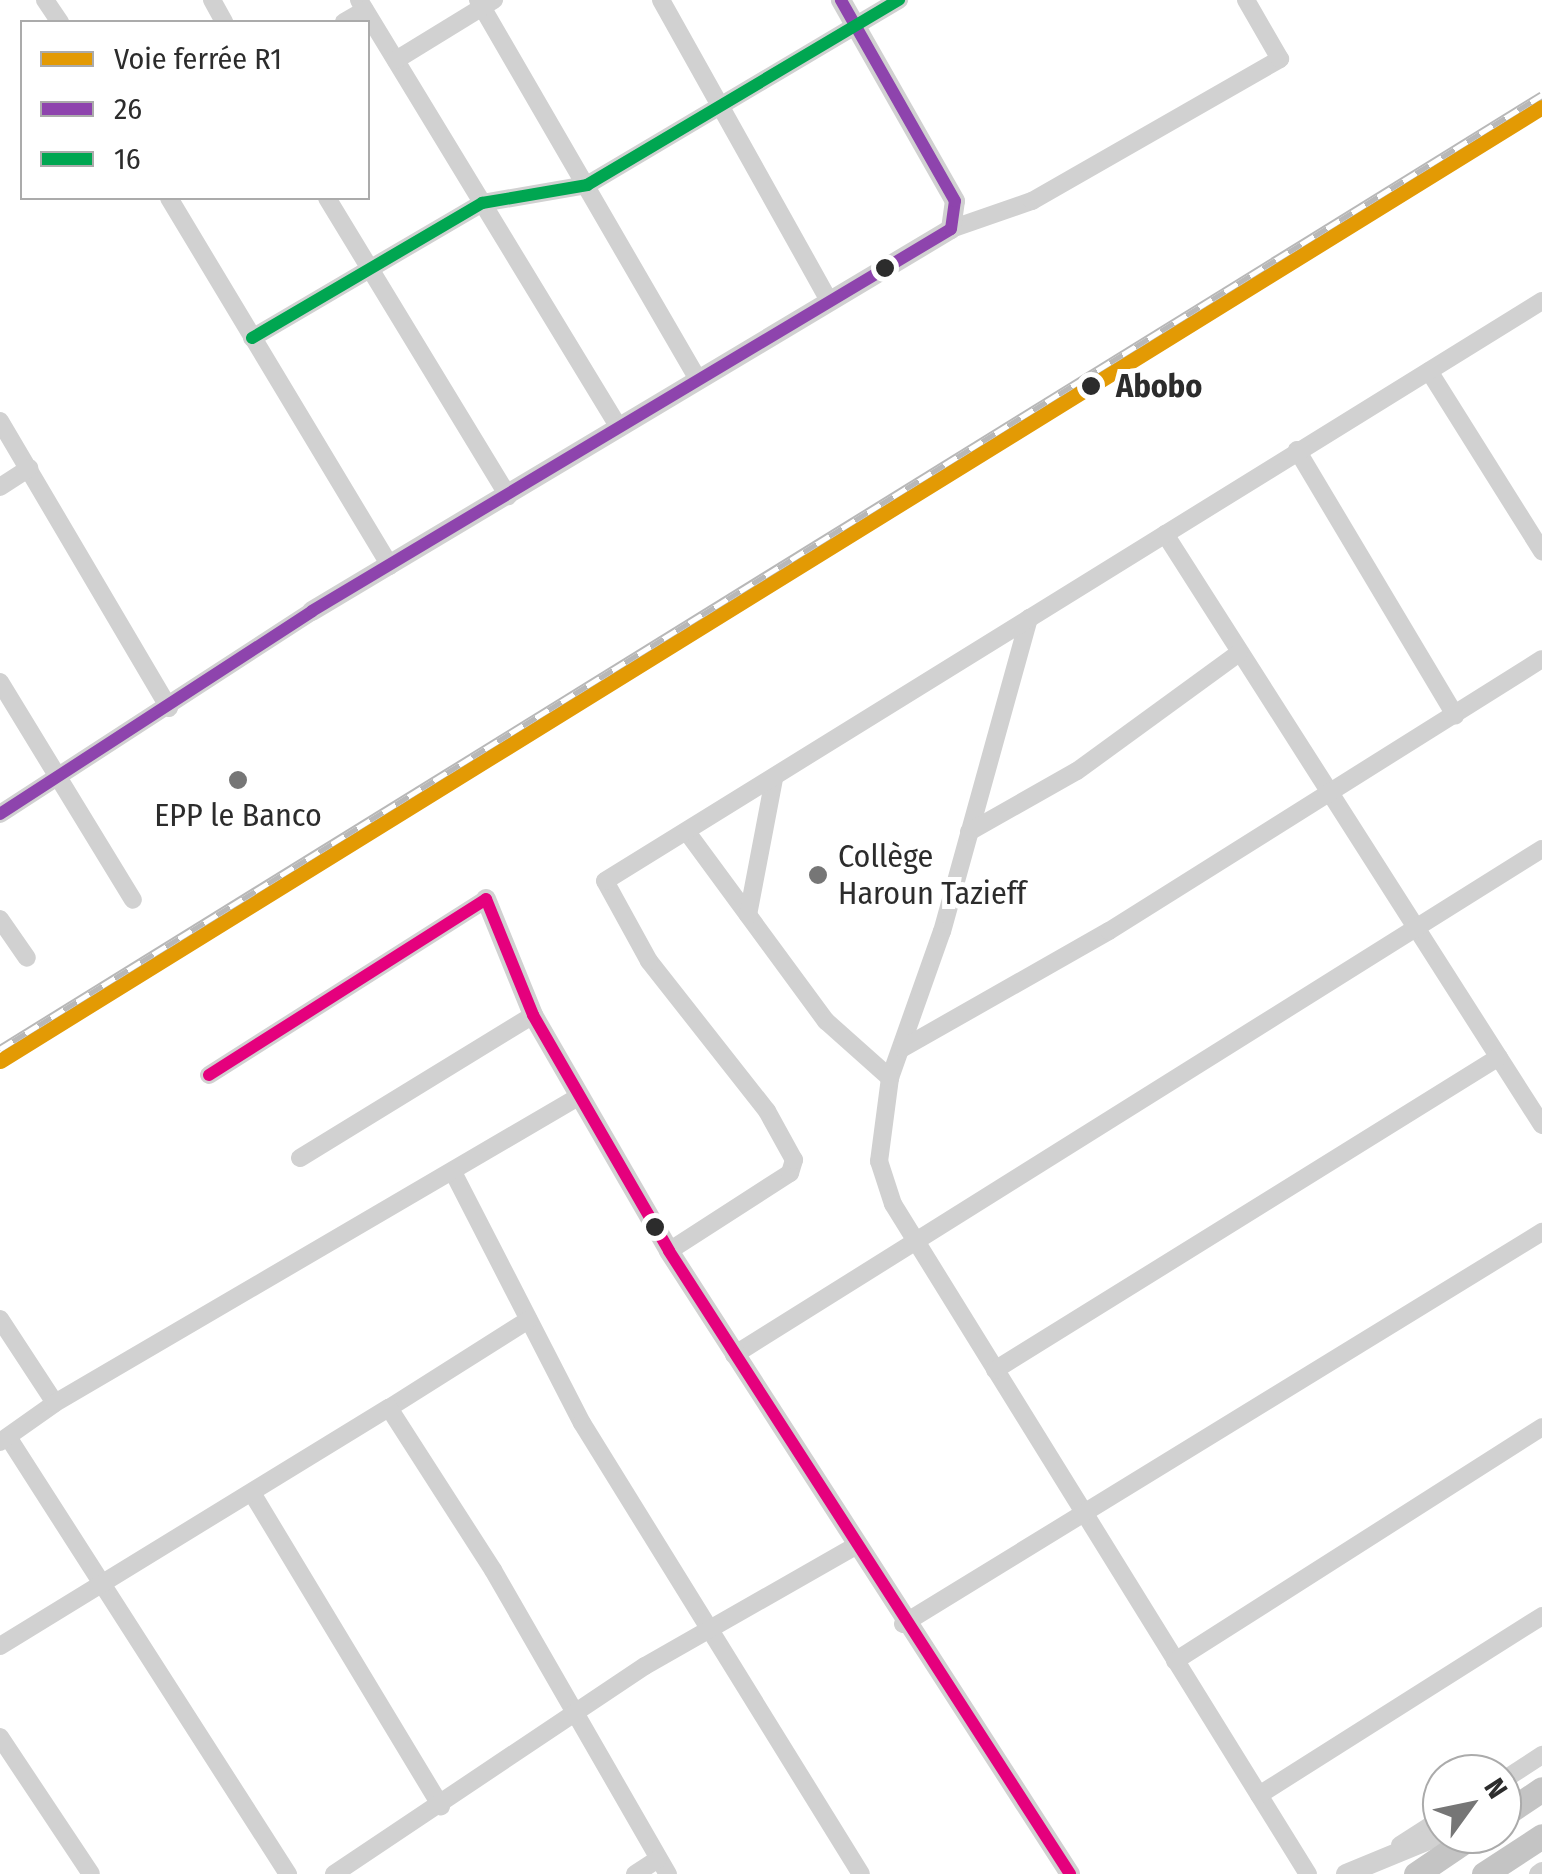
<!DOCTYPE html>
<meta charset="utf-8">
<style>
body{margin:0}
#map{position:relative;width:1542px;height:1874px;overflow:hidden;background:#fff;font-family:"Fira Sans Condensed",sans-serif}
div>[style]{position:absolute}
.minor>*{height:18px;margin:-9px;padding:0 9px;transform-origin:9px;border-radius:9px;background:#d1d1d1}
.tertiary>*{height:20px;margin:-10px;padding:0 10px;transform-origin:10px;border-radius:10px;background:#d1d1d1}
.primary>*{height:25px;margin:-12.5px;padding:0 12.5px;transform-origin:12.5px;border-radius:12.5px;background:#c4c4c4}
.rail>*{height:9px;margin-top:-4.5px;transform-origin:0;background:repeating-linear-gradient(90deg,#fff 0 15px,#b8b8b8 0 30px);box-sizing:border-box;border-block:2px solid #b8b8b8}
.bus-1>*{height:12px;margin:-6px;padding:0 6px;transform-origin:6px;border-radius:6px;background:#8e44ad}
.bus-2>*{height:12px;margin:-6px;padding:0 6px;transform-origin:6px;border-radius:6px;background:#00a651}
.bus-3>*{height:12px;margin:-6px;padding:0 6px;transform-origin:6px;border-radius:6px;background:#e5007d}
.rail-1>*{height:15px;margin:-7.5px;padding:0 7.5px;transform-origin:7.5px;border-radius:7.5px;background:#e39a04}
.dots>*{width:28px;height:28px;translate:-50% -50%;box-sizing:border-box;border:5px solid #fff;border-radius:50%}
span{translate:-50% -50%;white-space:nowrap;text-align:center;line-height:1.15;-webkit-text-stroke:10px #fff;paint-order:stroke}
.stop-label{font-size:32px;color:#2c2c2c;font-weight:700}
.left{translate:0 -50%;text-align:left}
.poi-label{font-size:32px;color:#2c2c2c}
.legend{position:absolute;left:20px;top:20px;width:350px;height:180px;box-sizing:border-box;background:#fff;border:2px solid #ababab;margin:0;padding:12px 18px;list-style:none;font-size:30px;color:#2c2c2c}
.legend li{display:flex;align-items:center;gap:20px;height:50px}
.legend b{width:50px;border:2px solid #ababab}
.north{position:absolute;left:1422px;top:1754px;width:100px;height:100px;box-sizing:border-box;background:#fff;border:2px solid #ababab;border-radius:50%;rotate:57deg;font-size:28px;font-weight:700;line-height:40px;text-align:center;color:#2c2c2c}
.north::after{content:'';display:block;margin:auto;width:35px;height:45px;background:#767676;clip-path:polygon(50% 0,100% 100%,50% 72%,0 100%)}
</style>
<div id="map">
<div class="minor">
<i style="left:45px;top:0;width:27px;rotate:56deg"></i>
<i style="left:212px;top:0;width:25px;rotate:61deg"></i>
<i style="left:359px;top:0;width:499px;rotate:58.7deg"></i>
<i style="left:478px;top:0;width:437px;rotate:59.9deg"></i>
<i style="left:661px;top:0;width:344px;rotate:60.8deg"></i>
<i style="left:344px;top:22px;width:24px;rotate:-30deg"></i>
<i style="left:396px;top:60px;width:115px;rotate:-31.5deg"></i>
<i style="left:169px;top:198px;width:429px;rotate:59deg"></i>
<i style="left:327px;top:198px;width:349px;rotate:58.7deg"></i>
<i style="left:951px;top:229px;width:86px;rotate:-19.1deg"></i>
<i style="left:1032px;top:201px;width:286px;rotate:-29.8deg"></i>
<i style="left:1280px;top:59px;width:68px;rotate:-120deg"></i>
<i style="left:252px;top:338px;width:267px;rotate:-30.4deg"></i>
<i style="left:482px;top:203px;width:107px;rotate:-9.7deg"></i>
<i style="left:587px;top:185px;width:363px;rotate:-30.7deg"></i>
<i style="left:1429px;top:371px;width:213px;rotate:57.9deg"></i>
<i style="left:0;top:421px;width:333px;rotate:59.5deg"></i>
<i style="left:1297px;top:450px;width:309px;rotate:59.2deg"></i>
<i style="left:0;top:487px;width:35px;rotate:-33deg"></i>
<i style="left:1165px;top:534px;width:701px;rotate:57.47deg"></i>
<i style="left:1029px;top:618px;width:325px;rotate:105.5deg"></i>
<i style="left:942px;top:931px;width:156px;rotate:109.5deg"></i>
<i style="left:890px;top:1078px;width:84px;rotate:97.5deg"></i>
<i style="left:879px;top:1161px;width:45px;rotate:72deg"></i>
<i style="left:893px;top:1204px;width:788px;rotate:58.23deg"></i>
<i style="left:0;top:682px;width:255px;rotate:58.6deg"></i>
<i style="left:0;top:814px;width:372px;rotate:-33deg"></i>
<i style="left:687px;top:832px;width:235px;rotate:53.7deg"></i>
<i style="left:826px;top:1021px;width:86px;rotate:41.7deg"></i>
<i style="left:969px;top:832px;width:124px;rotate:-29.5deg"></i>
<i style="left:1077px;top:771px;width:200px;rotate:-36.1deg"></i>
<i style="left:748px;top:915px;width:138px;rotate:-79.2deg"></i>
<i style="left:0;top:919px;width:47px;rotate:55.3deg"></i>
<i style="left:903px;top:1048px;width:237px;rotate:-29.6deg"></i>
<i style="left:1109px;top:931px;width:511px;rotate:-32.14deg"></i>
<i style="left:209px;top:1075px;width:328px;rotate:-32.4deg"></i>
<i style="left:300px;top:1158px;width:273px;rotate:-31.5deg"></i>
<i style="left:454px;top:1174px;width:280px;rotate:62.8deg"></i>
<i style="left:582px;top:1423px;width:530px;rotate:58.26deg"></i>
<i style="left:669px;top:1251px;width:144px;rotate:-32.8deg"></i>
<i style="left:790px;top:1173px;width:14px;rotate:-73deg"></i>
<i style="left:794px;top:1160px;width:56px;rotate:-118.9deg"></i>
<i style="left:767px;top:1111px;width:191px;rotate:-128.2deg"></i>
<i style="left:649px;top:961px;width:91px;rotate:-118.8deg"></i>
<i style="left:605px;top:881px;width:1102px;rotate:-31.76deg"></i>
<i style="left:0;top:1319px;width:100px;rotate:56.8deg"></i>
<i style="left:734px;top:1355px;width:953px;rotate:-32.06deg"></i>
<i style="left:995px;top:1370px;width:593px;rotate:-31.84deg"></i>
<i style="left:389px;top:1408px;width:165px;rotate:-32.3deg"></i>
<i style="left:8px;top:1437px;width:519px;rotate:57.35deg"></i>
<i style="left:0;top:1442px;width:67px;rotate:-35.3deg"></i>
<i style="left:55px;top:1403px;width:606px;rotate:-30.33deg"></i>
<i style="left:252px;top:1493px;width:366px;rotate:58.9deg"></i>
<i style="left:903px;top:1624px;width:750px;rotate:-31.53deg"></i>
<i style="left:0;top:1646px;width:456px;rotate:-31.5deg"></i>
<i style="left:389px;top:1408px;width:193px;rotate:57.3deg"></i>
<i style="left:493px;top:1570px;width:351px;rotate:60.1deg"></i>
<i style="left:1175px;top:1661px;width:435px;rotate:-32.5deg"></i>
<i style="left:0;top:1737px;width:164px;rotate:56.4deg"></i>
<i style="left:1502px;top:1781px;width:48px;rotate:-33deg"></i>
<i style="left:1259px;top:1795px;width:335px;rotate:-32.3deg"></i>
<i style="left:1400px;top:1845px;width:50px;rotate:-32.7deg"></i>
<i style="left:334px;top:1874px;width:374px;rotate:-33.8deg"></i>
<i style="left:645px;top:1666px;width:242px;rotate:-29.7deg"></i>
<i style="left:635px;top:1874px;width:27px;rotate:-33deg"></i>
<i style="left:1538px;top:1874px;width:5px;rotate:-37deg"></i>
</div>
<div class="tertiary">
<i style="left:312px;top:611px;width:744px;rotate:-30.87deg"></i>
<i style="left:951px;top:229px;width:28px;rotate:-82deg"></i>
<i style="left:955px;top:201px;width:231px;rotate:-119.6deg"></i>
<i style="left:486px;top:899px;width:125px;rotate:67.9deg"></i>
<i style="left:533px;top:1015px;width:272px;rotate:60deg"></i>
<i style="left:669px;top:1251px;width:741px;rotate:57.23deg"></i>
<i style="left:1346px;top:1874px;width:105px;rotate:-22.4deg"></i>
</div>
<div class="primary">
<i style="left:1502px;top:1816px;width:48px;rotate:-34deg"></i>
<i style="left:1416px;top:1874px;width:71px;rotate:-34.1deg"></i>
<i style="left:1484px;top:1874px;width:69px;rotate:-33.2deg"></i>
</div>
<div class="rail">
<i style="left:0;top:1049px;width:1813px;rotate:-31.74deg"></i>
</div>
<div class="bus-1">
<i style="left:0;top:814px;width:372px;rotate:-33deg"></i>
<i style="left:312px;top:611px;width:744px;rotate:-30.87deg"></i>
<i style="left:951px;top:229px;width:28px;rotate:-82deg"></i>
<i style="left:955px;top:201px;width:231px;rotate:-119.6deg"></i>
</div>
<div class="bus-2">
<i style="left:252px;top:338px;width:267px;rotate:-30.4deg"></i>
<i style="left:482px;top:203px;width:107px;rotate:-9.7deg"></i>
<i style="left:587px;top:185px;width:363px;rotate:-30.7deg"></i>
</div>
<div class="bus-3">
<i style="left:209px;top:1075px;width:328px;rotate:-32.4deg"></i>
<i style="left:486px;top:899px;width:125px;rotate:67.9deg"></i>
<i style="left:533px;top:1015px;width:272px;rotate:60deg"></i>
<i style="left:669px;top:1251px;width:741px;rotate:57.23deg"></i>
</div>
<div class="rail-1">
<i style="left:0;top:1061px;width:1813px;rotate:-31.74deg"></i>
</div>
<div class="dots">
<i style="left:885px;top:268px;background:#2c2c2c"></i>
<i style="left:1091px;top:386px;background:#2c2c2c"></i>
<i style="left:238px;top:780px;background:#767676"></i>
<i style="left:818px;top:875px;background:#767676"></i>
<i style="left:655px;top:1227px;background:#2c2c2c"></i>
</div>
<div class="stop-label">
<span class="left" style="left:1116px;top:386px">Abobo</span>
</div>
<div class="poi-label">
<span style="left:238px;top:815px">EPP le Banco</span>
<span class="left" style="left:838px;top:875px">Collège<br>Haroun Tazieff</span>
</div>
<ul class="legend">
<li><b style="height:12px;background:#e39a04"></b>Voie ferrée R1</li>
<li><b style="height:12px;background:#8e44ad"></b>26</li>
<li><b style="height:12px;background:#00a651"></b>16</li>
</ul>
<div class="north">N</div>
</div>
